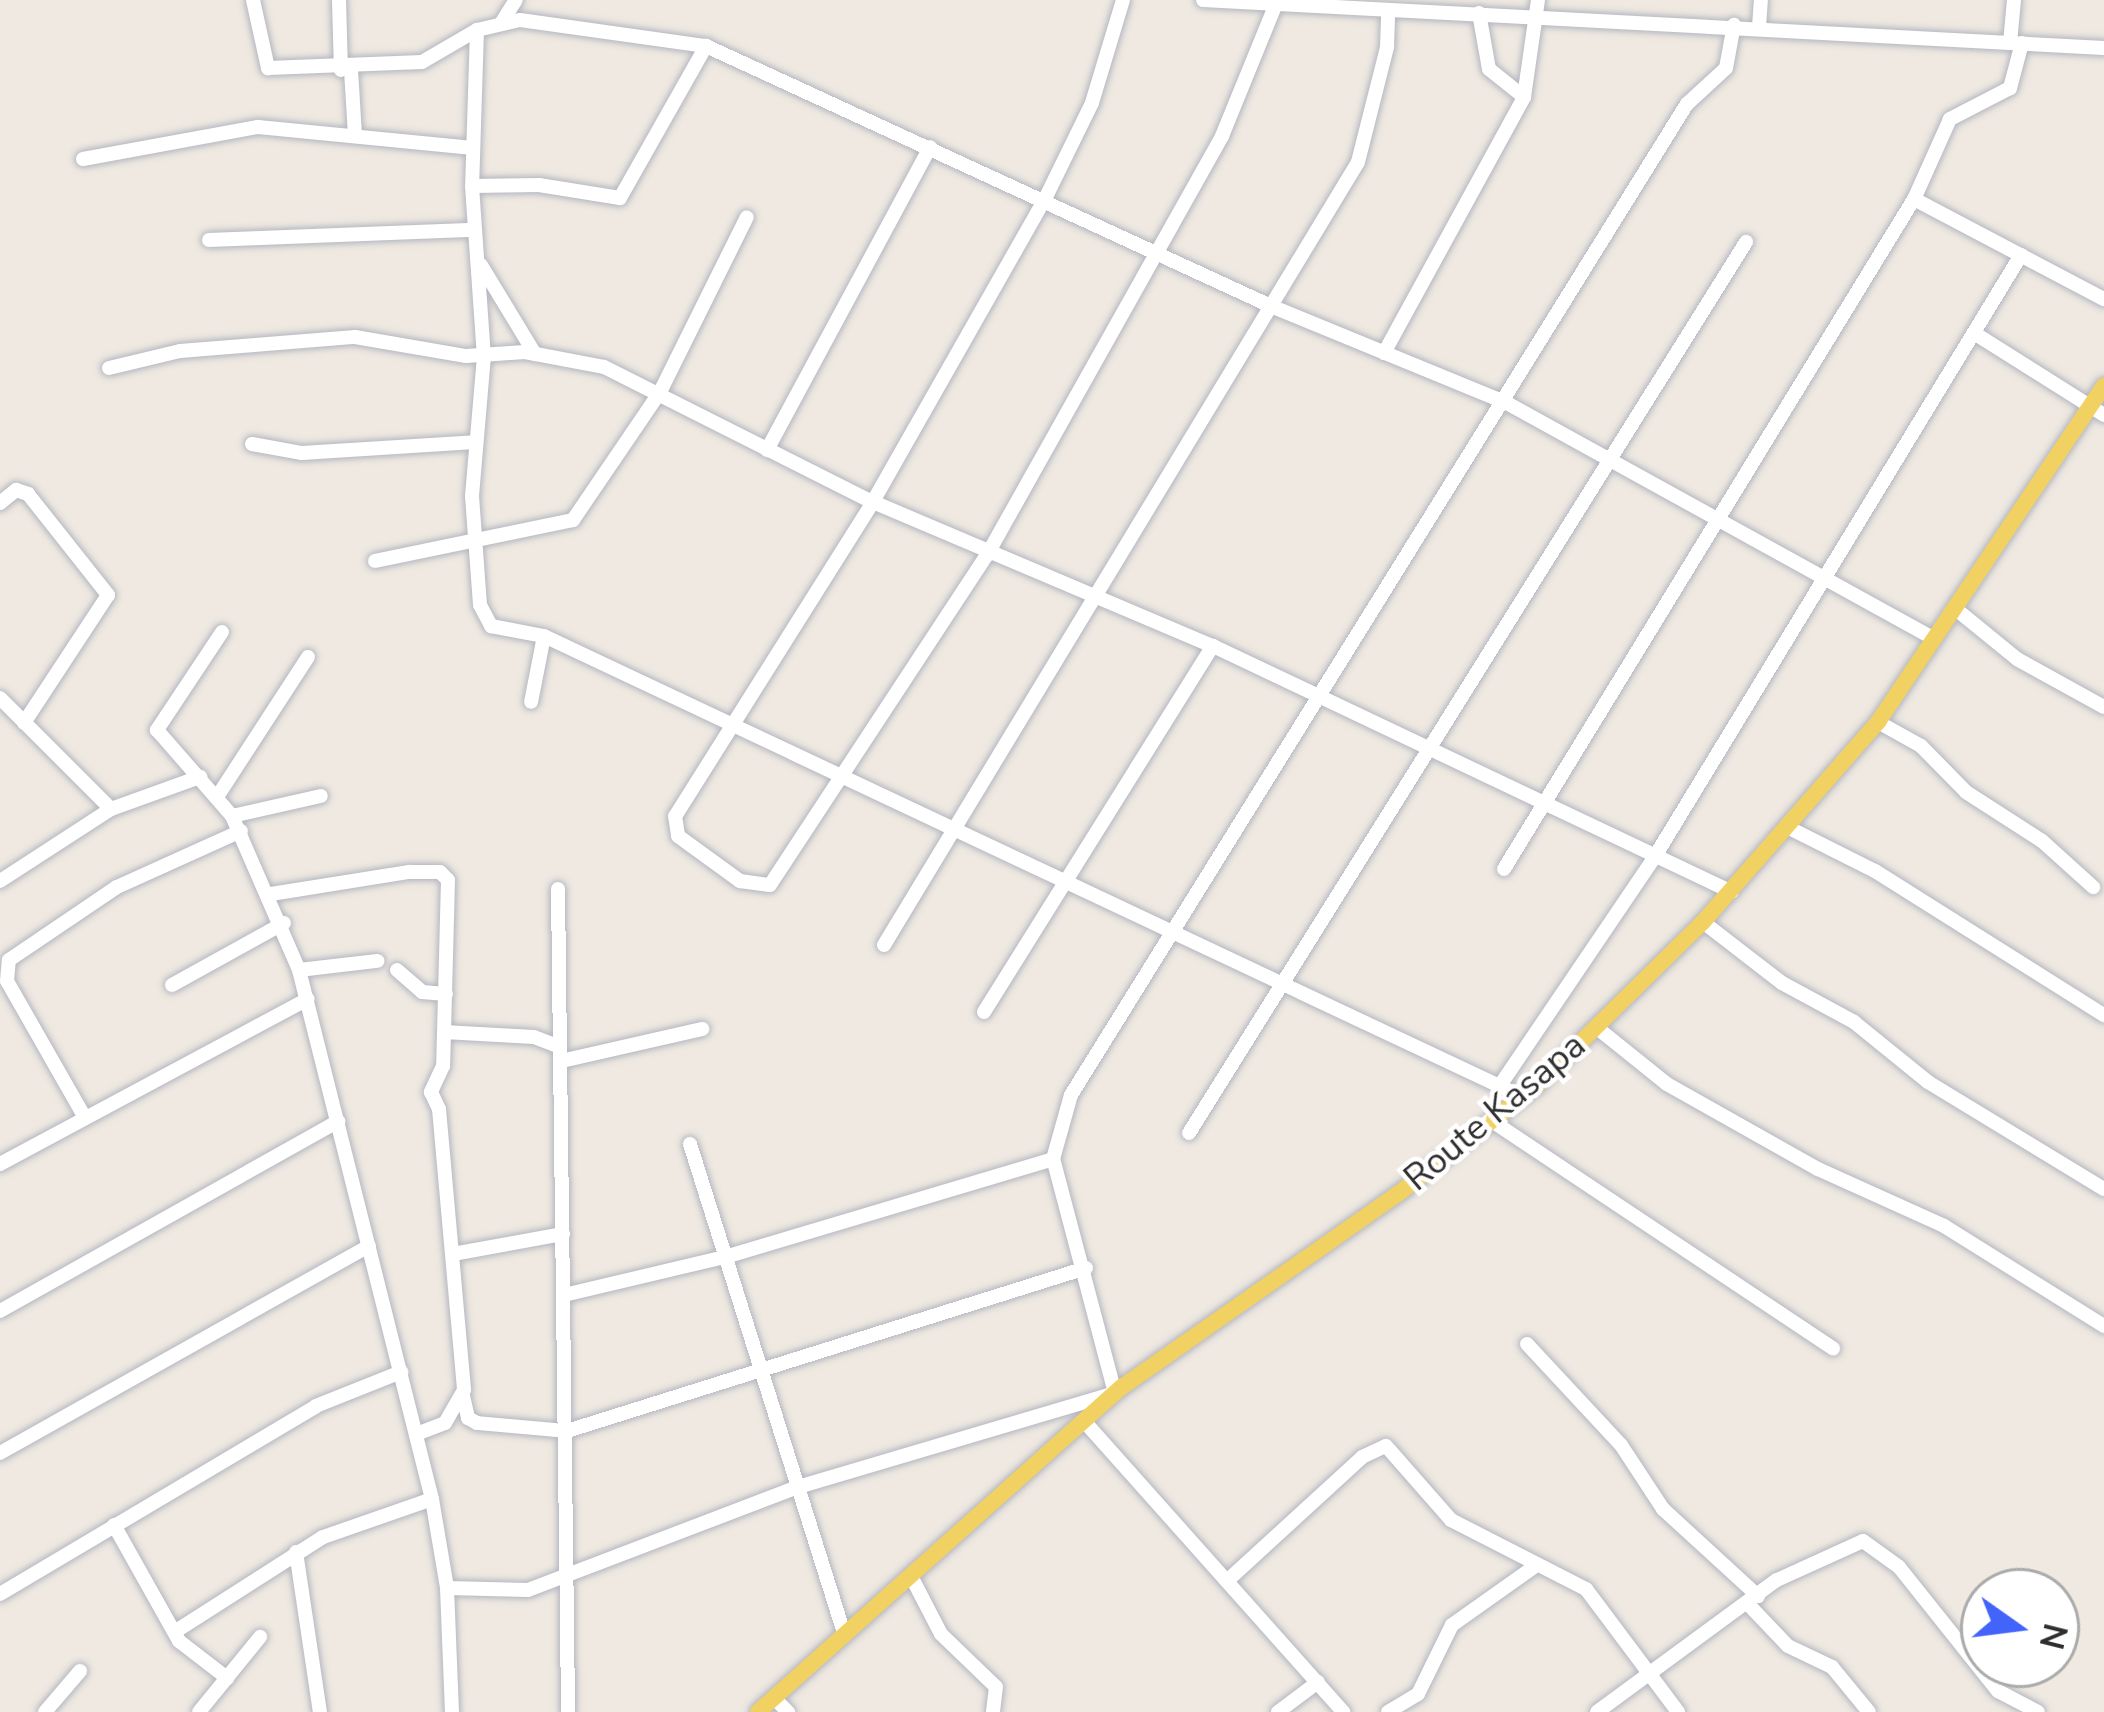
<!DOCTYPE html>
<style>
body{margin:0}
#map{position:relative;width:2104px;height:1712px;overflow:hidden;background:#efe9e1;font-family:"Nunito Sans",sans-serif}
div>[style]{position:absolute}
.roads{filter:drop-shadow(0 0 3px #b4b7c1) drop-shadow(0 0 3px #b4b7c1)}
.minor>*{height:14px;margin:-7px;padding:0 7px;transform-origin:7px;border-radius:7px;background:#fff}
.major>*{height:16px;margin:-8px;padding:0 8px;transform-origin:8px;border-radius:8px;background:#f2d163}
span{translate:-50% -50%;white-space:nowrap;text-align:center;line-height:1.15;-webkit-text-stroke:9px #fff;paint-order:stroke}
.street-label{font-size:36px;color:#2e2e2e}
.north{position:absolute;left:1960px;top:1568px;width:120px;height:120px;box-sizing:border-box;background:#fff;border:3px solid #ababab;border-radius:50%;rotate:104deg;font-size:33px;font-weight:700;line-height:48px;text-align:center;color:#2e2e2e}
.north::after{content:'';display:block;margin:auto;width:42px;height:54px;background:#4264fb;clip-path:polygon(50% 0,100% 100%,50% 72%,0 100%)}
</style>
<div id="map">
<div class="roads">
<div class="minor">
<i style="left:253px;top:0;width:70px;rotate:77.6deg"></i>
<i style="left:268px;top:68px;width:154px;rotate:-2.2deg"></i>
<i style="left:422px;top:62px;width:64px;rotate:-30.2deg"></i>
<i style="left:477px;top:30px;width:44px;rotate:-13.1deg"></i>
<i style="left:520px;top:20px;width:188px;rotate:8deg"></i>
<i style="left:706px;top:46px;width:624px;rotate:24.72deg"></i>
<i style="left:1273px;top:307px;width:251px;rotate:22.3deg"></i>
<i style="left:1505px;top:402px;width:488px;rotate:28.9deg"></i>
<i style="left:339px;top:0;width:70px;rotate:88.4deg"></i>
<i style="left:1123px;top:0;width:108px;rotate:106.8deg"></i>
<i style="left:1092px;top:103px;width:105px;rotate:116.1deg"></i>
<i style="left:1046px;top:197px;width:351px;rotate:119.6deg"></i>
<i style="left:873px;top:502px;width:371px;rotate:122.2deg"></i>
<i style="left:675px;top:816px;width:20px;rotate:81deg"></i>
<i style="left:678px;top:836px;width:77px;rotate:36deg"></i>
<i style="left:740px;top:881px;width:30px;rotate:8deg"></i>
<i style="left:770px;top:885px;width:395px;rotate:-56.7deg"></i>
<i style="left:987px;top:555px;width:480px;rotate:-60.7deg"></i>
<i style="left:1222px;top:136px;width:143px;rotate:-67.8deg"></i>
<i style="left:1203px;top:0;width:902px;rotate:3.05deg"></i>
<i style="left:1479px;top:13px;width:57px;rotate:79.9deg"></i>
<i style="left:1489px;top:69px;width:45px;rotate:38.7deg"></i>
<i style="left:502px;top:22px;width:26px;rotate:-58deg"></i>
<i style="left:1759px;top:27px;width:27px;rotate:-86deg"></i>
<i style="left:477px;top:30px;width:156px;rotate:91.8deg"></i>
<i style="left:472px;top:186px;width:170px;rotate:86deg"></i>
<i style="left:484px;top:356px;width:141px;rotate:94.9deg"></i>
<i style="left:472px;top:496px;width:109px;rotate:85.8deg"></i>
<i style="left:480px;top:605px;width:24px;rotate:62deg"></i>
<i style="left:491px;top:626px;width:54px;rotate:10.7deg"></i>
<i style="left:544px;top:636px;width:67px;rotate:101.1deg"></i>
<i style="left:2010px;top:43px;width:43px;rotate:-84.7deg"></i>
<i style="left:2022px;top:43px;width:47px;rotate:104.9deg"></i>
<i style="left:2010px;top:88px;width:68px;rotate:152.7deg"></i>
<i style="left:1950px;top:119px;width:88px;rotate:114.2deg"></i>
<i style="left:1914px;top:199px;width:215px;rotate:27.8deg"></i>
<i style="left:351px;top:70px;width:66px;rotate:86.5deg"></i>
<i style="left:83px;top:159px;width:178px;rotate:-10.4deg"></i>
<i style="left:258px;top:127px;width:216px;rotate:5.6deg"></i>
<i style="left:472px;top:186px;width:67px;rotate:-0.9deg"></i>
<i style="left:539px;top:185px;width:82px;rotate:9.1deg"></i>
<i style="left:620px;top:198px;width:175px;rotate:-60.5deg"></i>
<i style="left:209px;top:240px;width:265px;rotate:-2.2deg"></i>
<i style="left:481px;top:265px;width:104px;rotate:58.8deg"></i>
<i style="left:1974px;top:333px;width:154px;rotate:32.2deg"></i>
<i style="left:1384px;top:353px;width:292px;rotate:-61.3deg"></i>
<i style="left:1524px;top:97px;width:98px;rotate:-81.8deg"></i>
<i style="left:109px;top:368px;width:73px;rotate:-13.5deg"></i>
<i style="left:180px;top:351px;width:176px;rotate:-4.6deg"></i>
<i style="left:355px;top:337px;width:113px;rotate:9.7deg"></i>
<i style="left:466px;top:356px;width:59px;rotate:-3.9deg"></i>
<i style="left:525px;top:352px;width:80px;rotate:10.8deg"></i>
<i style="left:604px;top:367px;width:301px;rotate:26.7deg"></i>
<i style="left:873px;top:502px;width:369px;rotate:23deg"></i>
<i style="left:1213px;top:646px;width:574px;rotate:25.36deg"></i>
<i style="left:252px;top:444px;width:51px;rotate:10.2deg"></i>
<i style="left:302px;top:453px;width:173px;rotate:-3.6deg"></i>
<i style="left:767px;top:450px;width:344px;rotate:-61.7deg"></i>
<i style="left:0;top:503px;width:21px;rotate:-39deg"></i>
<i style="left:16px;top:490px;width:13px;rotate:18deg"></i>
<i style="left:28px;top:494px;width:129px;rotate:51.6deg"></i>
<i style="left:108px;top:595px;width:153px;rotate:123.3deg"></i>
<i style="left:375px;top:561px;width:202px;rotate:-11.7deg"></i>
<i style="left:573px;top:520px;width:155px;rotate:-55.8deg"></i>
<i style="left:660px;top:392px;width:195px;rotate:-63.6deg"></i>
<i style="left:1957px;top:610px;width:77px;rotate:39.2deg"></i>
<i style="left:2017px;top:659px;width:99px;rotate:28.9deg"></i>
<i style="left:222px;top:632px;width:118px;rotate:123.6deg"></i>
<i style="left:157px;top:730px;width:114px;rotate:48.9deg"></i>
<i style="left:232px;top:816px;width:168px;rotate:66.5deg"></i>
<i style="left:299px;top:970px;width:545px;rotate:75.89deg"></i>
<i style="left:432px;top:1499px;width:90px;rotate:80.4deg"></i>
<i style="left:447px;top:1588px;width:124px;rotate:87.7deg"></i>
<i style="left:544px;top:636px;width:1082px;rotate:25.22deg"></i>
<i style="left:0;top:698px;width:157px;rotate:45deg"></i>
<i style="left:1878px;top:722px;width:49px;rotate:29.2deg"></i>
<i style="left:1921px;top:746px;width:64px;rotate:45.6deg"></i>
<i style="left:1966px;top:792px;width:90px;rotate:32.8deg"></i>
<i style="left:2042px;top:841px;width:69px;rotate:42deg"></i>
<i style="left:217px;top:797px;width:167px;rotate:-57deg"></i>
<i style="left:232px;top:816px;width:91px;rotate:-12.7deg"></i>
<i style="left:1791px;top:829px;width:94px;rotate:26.6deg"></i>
<i style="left:1875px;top:871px;width:271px;rotate:32.2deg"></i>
<i style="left:1504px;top:869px;width:785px;rotate:-58.54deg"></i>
<i style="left:0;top:881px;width:132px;rotate:-33deg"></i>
<i style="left:111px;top:809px;width:95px;rotate:-19.8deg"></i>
<i style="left:558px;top:889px;width:823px;rotate:89.3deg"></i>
<i style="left:271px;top:894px;width:140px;rotate:-9.1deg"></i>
<i style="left:409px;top:872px;width:31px"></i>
<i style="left:440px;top:872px;width:11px;rotate:45deg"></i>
<i style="left:448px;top:880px;width:186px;rotate:91.5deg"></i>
<i style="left:443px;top:1066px;width:29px;rotate:115deg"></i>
<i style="left:431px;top:1092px;width:19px;rotate:65deg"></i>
<i style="left:439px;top:1109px;width:282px;rotate:84.9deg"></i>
<i style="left:464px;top:1390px;width:38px;rotate:120deg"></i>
<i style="left:445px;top:1423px;width:30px;rotate:159deg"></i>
<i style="left:1703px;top:922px;width:100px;rotate:37.7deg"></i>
<i style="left:1782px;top:983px;width:82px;rotate:28.4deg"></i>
<i style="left:1854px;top:1022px;width:95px;rotate:39deg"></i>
<i style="left:1928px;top:1082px;width:206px;rotate:31.3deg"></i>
<i style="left:884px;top:945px;width:915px;rotate:-58.81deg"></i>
<i style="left:1358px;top:162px;width:119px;rotate:-75.8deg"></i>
<i style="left:1387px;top:47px;width:37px;rotate:-88deg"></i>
<i style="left:299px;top:970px;width:79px;rotate:-6.6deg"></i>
<i style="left:397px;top:970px;width:33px;rotate:41deg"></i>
<i style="left:422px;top:992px;width:24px;rotate:5deg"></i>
<i style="left:172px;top:985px;width:128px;rotate:-29deg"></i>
<i style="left:984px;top:1012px;width:432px;rotate:-58deg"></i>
<i style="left:1596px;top:1027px;width:91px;rotate:38.8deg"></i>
<i style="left:1667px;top:1084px;width:173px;rotate:29.4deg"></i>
<i style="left:1818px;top:1169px;width:138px;rotate:24.3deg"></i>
<i style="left:1944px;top:1226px;width:189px;rotate:32deg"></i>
<i style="left:444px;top:1032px;width:90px;rotate:3.2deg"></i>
<i style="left:534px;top:1037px;width:28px;rotate:21deg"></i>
<i style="left:561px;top:1061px;width:145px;rotate:-12.8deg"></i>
<i style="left:1501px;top:1084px;width:273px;rotate:-55.9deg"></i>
<i style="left:1654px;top:858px;width:706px;rotate:-58.67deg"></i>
<i style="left:84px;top:1116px;width:155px;rotate:-119.7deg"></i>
<i style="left:7px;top:981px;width:21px;rotate:-85deg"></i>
<i style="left:9px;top:960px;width:130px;rotate:-34.1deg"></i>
<i style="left:117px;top:887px;width:136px;rotate:-24.3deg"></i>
<i style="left:1492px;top:1121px;width:410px;rotate:33.7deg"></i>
<i style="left:1189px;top:1133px;width:1051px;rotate:-57.99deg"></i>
<i style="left:690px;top:1144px;width:513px;rotate:72.52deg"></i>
<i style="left:0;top:1164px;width:349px;rotate:-28.2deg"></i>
<i style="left:453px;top:1254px;width:112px;rotate:-10.3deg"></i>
<i style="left:564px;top:1295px;width:165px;rotate:-13.3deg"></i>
<i style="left:725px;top:1257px;width:342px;rotate:-16.6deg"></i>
<i style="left:0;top:1311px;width:388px;rotate:-29.3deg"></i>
<i style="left:1527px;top:1344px;width:138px;rotate:47.1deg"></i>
<i style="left:1621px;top:1445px;width:77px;rotate:56.7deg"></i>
<i style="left:1663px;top:1509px;width:129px;rotate:42.5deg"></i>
<i style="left:463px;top:1396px;width:23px;rotate:77deg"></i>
<i style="left:468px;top:1418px;width:10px;rotate:29deg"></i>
<i style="left:477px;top:1423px;width:90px;rotate:5.1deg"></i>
<i style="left:567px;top:1431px;width:544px;rotate:-17.44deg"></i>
<i style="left:1084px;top:1421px;width:390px;rotate:48.3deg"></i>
<i style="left:0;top:1453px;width:423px;rotate:-29.3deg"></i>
<i style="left:114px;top:1525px;width:133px;rotate:60.7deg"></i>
<i style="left:179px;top:1641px;width:61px;rotate:37.6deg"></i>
<i style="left:296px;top:1552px;width:162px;rotate:81.5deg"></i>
<i style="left:912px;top:1578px;width:63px;rotate:62.6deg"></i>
<i style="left:941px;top:1634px;width:76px;rotate:43.9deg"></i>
<i style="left:996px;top:1687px;width:25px;rotate:97deg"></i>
<i style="left:1228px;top:1580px;width:182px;rotate:-42.5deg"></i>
<i style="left:1362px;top:1457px;width:26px;rotate:-25deg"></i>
<i style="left:1386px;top:1446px;width:98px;rotate:48.7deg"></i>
<i style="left:1451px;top:1520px;width:152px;rotate:27.1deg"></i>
<i style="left:1586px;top:1589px;width:154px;rotate:53.2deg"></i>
<i style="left:447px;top:1588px;width:81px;rotate:1.4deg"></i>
<i style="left:528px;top:1590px;width:289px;rotate:-20.9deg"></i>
<i style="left:798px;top:1487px;width:331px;rotate:-16.5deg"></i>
<i style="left:1115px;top:1393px;width:242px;rotate:-104.8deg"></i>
<i style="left:1053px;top:1159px;width:66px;rotate:-74.3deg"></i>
<i style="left:1071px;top:1095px;width:1167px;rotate:-58.14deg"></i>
<i style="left:1687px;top:104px;width:53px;rotate:-42.7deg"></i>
<i style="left:1726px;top:68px;width:44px;rotate:-79.5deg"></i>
<i style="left:0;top:1594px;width:368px;rotate:-30.7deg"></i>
<i style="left:316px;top:1406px;width:92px;rotate:-21.8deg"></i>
<i style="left:1747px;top:1603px;width:59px;rotate:46.4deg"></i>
<i style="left:1788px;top:1646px;width:49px;rotate:25.5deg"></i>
<i style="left:1832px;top:1667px;width:58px;rotate:50.6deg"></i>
<i style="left:176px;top:1631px;width:174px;rotate:-32.6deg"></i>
<i style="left:323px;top:1537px;width:115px;rotate:-19.2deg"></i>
<i style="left:774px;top:1698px;width:20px;rotate:45deg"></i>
<i style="left:45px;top:1712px;width:54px;rotate:-49.5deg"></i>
<i style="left:199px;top:1712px;width:97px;rotate:-50.9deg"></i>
<i style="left:1278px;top:1712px;width:50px;rotate:-36.9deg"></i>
<i style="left:1388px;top:1712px;width:35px;rotate:-31deg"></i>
<i style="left:1418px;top:1694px;width:77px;rotate:-63.8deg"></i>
<i style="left:1452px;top:1625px;width:105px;rotate:-35.3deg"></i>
<i style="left:1597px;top:1712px;width:223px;rotate:-36.3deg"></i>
<i style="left:1777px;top:1580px;width:94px;rotate:-24.4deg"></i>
<i style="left:1863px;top:1541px;width:44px;rotate:35.8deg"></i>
<i style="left:1899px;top:1567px;width:159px;rotate:51.4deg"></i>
<i style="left:1998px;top:1691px;width:45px;rotate:27.7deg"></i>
</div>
<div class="major">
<i style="left:758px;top:1712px;width:488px;rotate:-41.8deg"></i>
<i style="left:1122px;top:1387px;width:337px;rotate:-35deg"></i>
<i style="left:1398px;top:1194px;width:175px;rotate:-38deg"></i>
<i style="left:1536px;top:1086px;width:234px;rotate:-44.5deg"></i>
<i style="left:1703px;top:922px;width:266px;rotate:-48.8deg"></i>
<i style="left:1878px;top:722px;width:405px;rotate:-56.1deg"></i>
</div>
</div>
<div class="street-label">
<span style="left:1495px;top:1112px;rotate:-40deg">Route Kasapa</span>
</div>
<div class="north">N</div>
</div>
